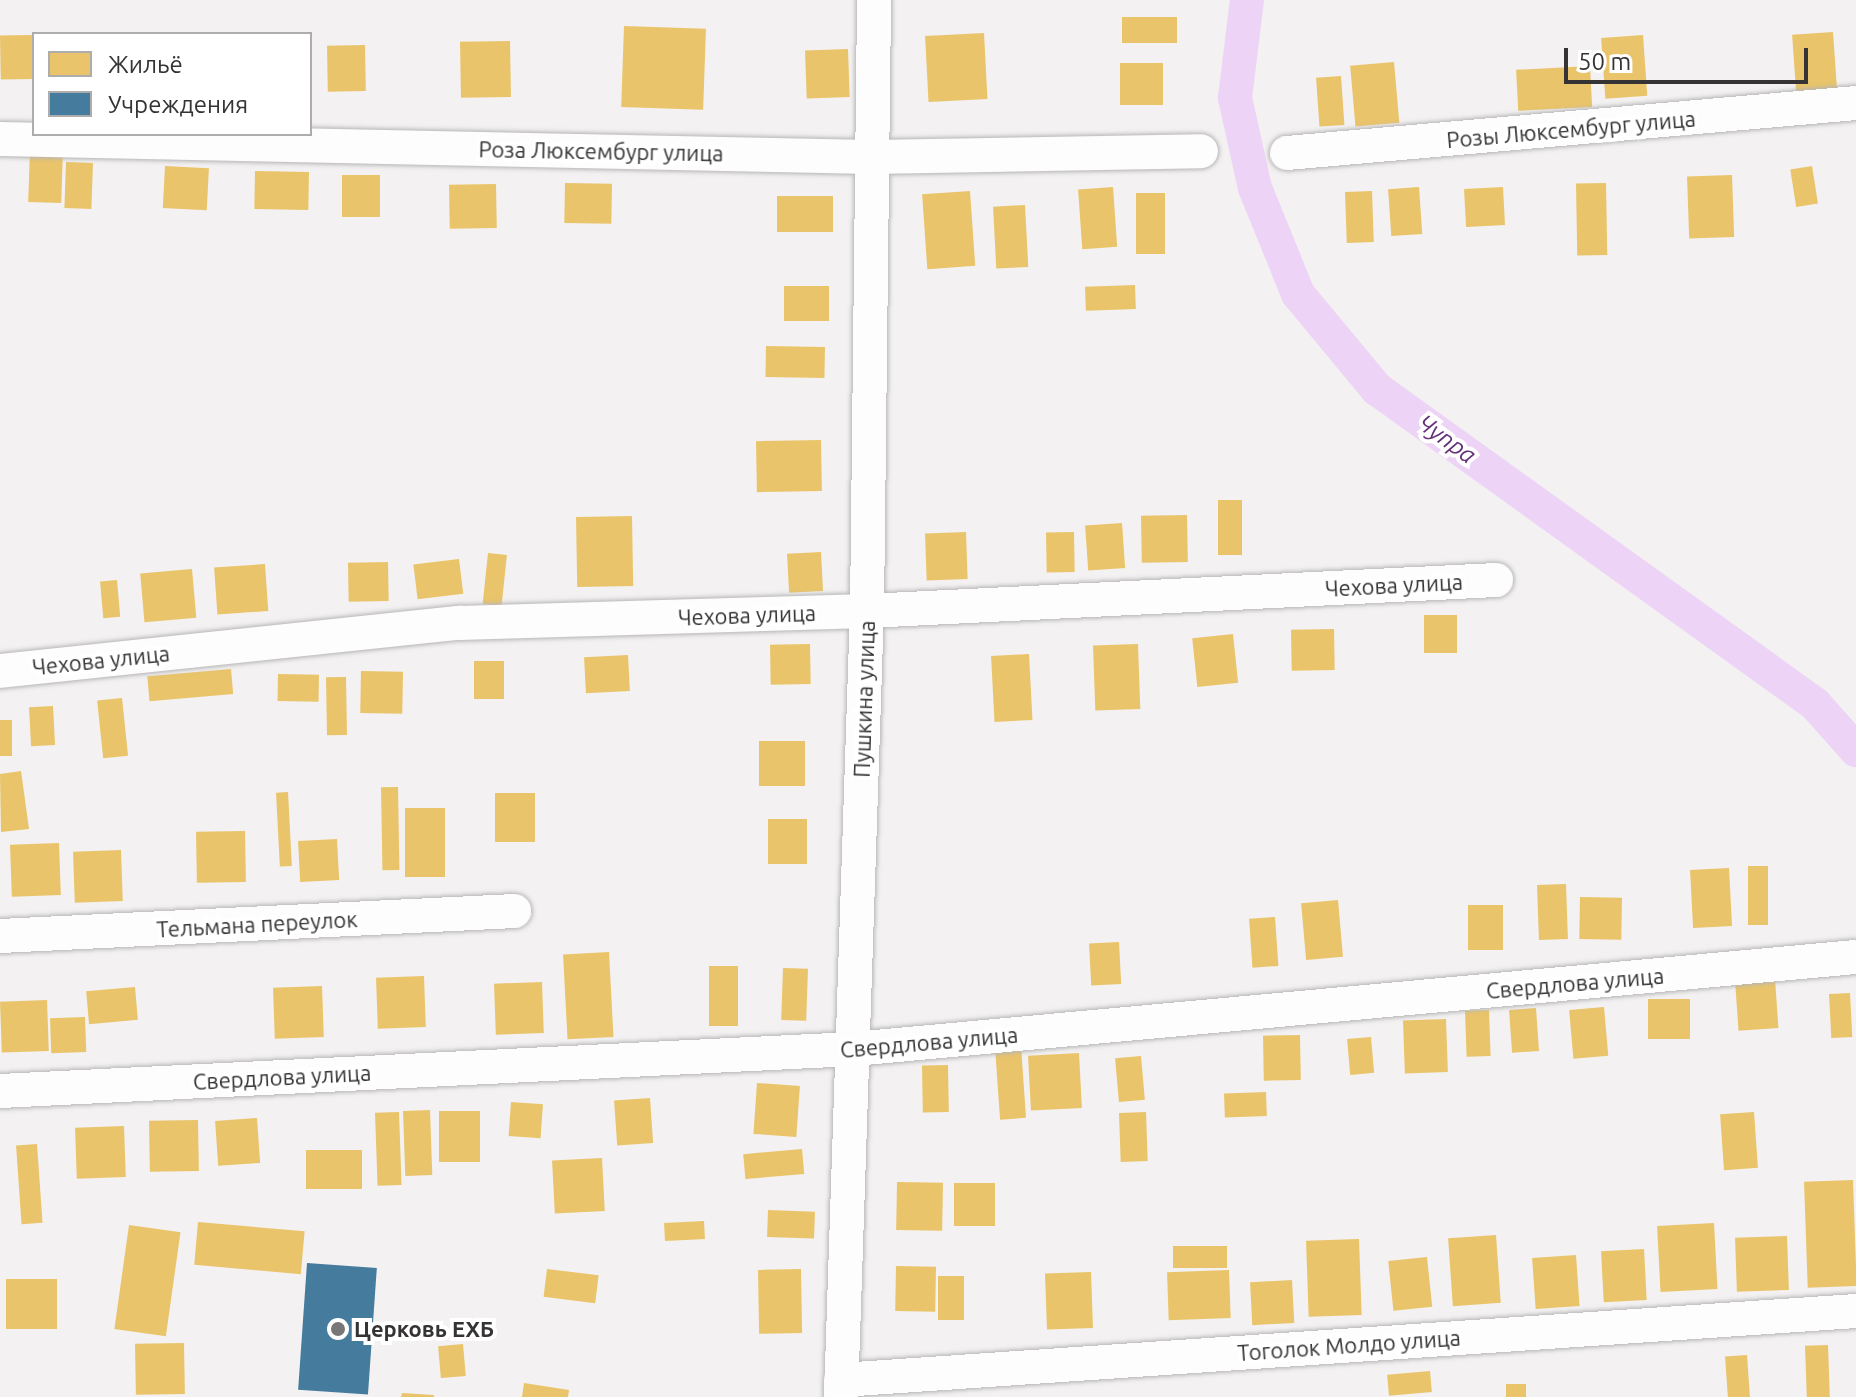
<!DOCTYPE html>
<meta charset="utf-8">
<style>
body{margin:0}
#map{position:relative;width:1856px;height:1397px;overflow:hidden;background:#f3f1f1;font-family:Ubuntu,sans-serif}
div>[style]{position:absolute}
.homes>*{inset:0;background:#e9c46a;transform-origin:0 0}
.public>*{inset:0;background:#457b9d;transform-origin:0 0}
.canal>*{height:34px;margin:-17px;padding:0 17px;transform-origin:17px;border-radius:17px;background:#edd4f7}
.roads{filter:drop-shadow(0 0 2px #b8b6b6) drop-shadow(0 0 2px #b8b6b6)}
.minor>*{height:34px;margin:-17px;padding:0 17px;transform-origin:17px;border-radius:17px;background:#fdfdfd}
.dots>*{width:22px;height:22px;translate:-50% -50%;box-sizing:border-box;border:4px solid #fff;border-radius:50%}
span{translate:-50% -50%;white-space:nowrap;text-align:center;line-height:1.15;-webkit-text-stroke:8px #fff;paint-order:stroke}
.street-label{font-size:22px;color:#353333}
.poi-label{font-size:22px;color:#353333;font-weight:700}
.left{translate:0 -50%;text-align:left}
.water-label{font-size:24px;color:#643178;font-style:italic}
.legend{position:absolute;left:32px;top:32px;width:280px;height:104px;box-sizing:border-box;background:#fff;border:2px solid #aeadad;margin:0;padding:10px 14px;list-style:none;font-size:24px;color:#353333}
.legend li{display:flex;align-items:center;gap:16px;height:40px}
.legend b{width:40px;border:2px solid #aeadad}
.scale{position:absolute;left:1564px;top:48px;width:244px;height:36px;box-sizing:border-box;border:4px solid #353333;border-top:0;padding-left:10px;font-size:24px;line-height:28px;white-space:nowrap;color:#353333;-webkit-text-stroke:6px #fff;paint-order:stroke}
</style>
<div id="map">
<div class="homes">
<i style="left:1122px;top:17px;width:55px;height:26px"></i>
<i style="left:624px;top:26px;width:82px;height:81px;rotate:2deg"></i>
<i style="left:1833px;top:32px;width:58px;height:41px;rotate:86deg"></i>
<i style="left:984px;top:33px;width:66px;height:59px;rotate:87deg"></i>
<i style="left:32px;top:35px;width:44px;height:32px;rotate:89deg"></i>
<i style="left:1643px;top:35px;width:61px;height:42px;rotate:86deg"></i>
<i style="left:510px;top:41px;width:56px;height:50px;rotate:89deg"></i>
<i style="left:365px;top:45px;width:46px;height:38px;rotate:89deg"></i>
<i style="left:848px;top:49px;width:48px;height:43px;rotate:88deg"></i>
<i style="left:1394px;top:62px;width:61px;height:44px;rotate:85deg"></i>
<i style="left:1120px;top:63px;width:43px;height:42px"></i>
<i style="left:1590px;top:66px;width:41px;height:74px;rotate:87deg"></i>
<i style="left:1341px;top:76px;width:49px;height:25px;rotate:86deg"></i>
<i style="left:30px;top:150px;width:33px;height:52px;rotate:2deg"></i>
<i style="left:66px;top:162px;width:27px;height:46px;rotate:2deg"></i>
<i style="left:165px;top:166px;width:44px;height:42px;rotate:3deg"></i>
<i style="left:1812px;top:166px;width:38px;height:22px;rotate:81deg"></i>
<i style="left:255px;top:171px;width:54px;height:38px;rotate:1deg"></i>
<i style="left:342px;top:175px;width:38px;height:42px"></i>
<i style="left:1732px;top:175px;width:62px;height:45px;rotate:88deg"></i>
<i style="left:565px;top:183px;width:47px;height:40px;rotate:1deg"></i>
<i style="left:1606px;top:183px;width:72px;height:30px;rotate:89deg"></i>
<i style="left:496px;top:184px;width:44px;height:47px;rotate:89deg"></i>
<i style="left:1113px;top:187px;width:60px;height:35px;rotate:86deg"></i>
<i style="left:1419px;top:187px;width:47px;height:31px;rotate:86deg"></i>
<i style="left:1503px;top:187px;width:38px;height:39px;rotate:87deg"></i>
<i style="left:970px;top:191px;width:75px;height:48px;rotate:86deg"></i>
<i style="left:1372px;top:191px;width:51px;height:27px;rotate:88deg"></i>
<i style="left:1136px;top:193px;width:29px;height:61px"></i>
<i style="left:833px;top:196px;width:36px;height:56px;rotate:90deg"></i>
<i style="left:1025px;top:205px;width:62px;height:32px;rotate:87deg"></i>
<i style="left:1135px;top:285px;width:24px;height:50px;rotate:88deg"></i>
<i style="left:784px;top:286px;width:45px;height:35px"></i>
<i style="left:766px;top:346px;width:59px;height:31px;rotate:1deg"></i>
<i style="left:821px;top:440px;width:51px;height:65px;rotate:89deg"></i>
<i style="left:1218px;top:500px;width:24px;height:55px"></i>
<i style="left:1187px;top:515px;width:47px;height:46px;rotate:89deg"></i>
<i style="left:632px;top:516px;width:70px;height:56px;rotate:89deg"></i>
<i style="left:1122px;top:523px;width:45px;height:37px;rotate:86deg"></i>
<i style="left:966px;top:532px;width:47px;height:41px;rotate:88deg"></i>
<i style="left:1074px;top:532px;width:40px;height:28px;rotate:89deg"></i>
<i style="left:821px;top:552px;width:39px;height:34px;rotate:87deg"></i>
<i style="left:488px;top:553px;width:19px;height:51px;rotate:6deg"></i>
<i style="left:459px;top:559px;width:35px;height:46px;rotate:83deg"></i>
<i style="left:388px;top:562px;width:39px;height:40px;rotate:89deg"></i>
<i style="left:265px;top:564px;width:47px;height:51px;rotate:86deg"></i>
<i style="left:192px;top:569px;width:49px;height:52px;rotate:85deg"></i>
<i style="left:117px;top:580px;width:37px;height:17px;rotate:85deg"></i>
<i style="left:1457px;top:615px;width:38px;height:33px;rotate:90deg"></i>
<i style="left:1334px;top:629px;width:41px;height:43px;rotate:89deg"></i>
<i style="left:1233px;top:634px;width:49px;height:41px;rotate:84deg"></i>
<i style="left:810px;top:644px;width:40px;height:40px;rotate:89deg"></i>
<i style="left:1138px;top:644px;width:65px;height:45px;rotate:88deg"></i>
<i style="left:1029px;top:654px;width:66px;height:38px;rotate:87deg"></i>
<i style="left:628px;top:655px;width:36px;height:44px;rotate:87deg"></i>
<i style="left:474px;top:661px;width:30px;height:38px"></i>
<i style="left:231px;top:669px;width:25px;height:84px;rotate:85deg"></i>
<i style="left:361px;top:671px;width:42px;height:42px;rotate:1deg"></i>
<i style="left:278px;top:674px;width:41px;height:27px;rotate:1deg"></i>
<i style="left:346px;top:677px;width:58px;height:20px;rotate:89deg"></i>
<i style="left:122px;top:698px;width:58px;height:25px;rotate:84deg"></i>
<i style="left:53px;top:706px;width:39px;height:24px;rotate:87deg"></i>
<i style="left:0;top:720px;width:12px;height:36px"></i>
<i style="left:759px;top:741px;width:46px;height:45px"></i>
<i style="clip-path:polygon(21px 771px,29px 829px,1px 832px,0 774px)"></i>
<i style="left:398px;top:787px;width:83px;height:17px;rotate:89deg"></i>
<i style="left:288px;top:792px;width:74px;height:12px;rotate:87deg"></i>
<i style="left:495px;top:793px;width:40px;height:49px"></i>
<i style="left:445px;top:808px;width:69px;height:40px;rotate:90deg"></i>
<i style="left:807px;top:819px;width:45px;height:39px;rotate:90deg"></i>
<i style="left:245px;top:831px;width:51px;height:49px;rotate:89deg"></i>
<i style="left:337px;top:839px;width:41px;height:39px;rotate:87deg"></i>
<i style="left:59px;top:843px;width:52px;height:49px;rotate:88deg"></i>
<i style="left:121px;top:850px;width:51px;height:48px;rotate:88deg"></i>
<i style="left:1748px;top:866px;width:20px;height:59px"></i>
<i style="left:1729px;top:868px;width:58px;height:39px;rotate:87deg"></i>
<i style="left:1566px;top:884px;width:55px;height:29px;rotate:88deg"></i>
<i style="left:1580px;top:897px;width:42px;height:42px;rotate:1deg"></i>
<i style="left:1338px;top:900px;width:57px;height:37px;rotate:85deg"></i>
<i style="left:1468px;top:905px;width:35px;height:45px"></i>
<i style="left:1275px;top:917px;width:49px;height:26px;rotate:86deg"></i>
<i style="left:1119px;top:942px;width:42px;height:30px;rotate:87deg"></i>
<i style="left:609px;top:952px;width:85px;height:46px;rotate:87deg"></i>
<i style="left:709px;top:966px;width:29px;height:60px"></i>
<i style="left:783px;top:968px;width:25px;height:52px;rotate:2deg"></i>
<i style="left:424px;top:976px;width:51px;height:48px;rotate:88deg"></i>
<i style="left:1775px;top:979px;width:49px;height:40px;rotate:86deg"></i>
<i style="left:542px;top:982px;width:51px;height:48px;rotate:88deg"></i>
<i style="left:322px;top:986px;width:51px;height:49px;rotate:88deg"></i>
<i style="left:135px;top:987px;width:33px;height:49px;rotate:85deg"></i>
<i style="left:1850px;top:993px;width:44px;height:21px;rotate:87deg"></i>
<i style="left:1648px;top:999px;width:42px;height:40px"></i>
<i style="left:47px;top:1000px;width:51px;height:47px;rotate:88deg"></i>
<i style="left:1604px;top:1007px;width:49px;height:35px;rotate:85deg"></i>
<i style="left:1536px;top:1008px;width:43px;height:27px;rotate:86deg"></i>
<i style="left:1489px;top:1010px;width:46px;height:24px;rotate:88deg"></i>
<i style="left:85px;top:1017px;width:35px;height:35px;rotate:88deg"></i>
<i style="left:1446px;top:1019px;width:53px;height:43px;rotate:88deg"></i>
<i style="left:1300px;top:1035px;width:45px;height:37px;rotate:89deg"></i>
<i style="left:1371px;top:1037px;width:36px;height:24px;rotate:85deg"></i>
<i style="left:1021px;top:1046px;width:72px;height:26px;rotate:86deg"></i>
<i style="left:1079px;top:1053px;width:55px;height:51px;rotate:87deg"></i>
<i style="left:1141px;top:1056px;width:44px;height:26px;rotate:85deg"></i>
<i style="left:948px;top:1065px;width:47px;height:26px;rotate:89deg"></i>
<i style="left:757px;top:1083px;width:43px;height:51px;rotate:4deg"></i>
<i style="left:1266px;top:1092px;width:24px;height:42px;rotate:88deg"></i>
<i style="left:650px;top:1098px;width:45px;height:36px;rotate:86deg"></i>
<i style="left:511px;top:1102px;width:32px;height:34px;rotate:4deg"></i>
<i style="left:430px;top:1110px;width:65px;height:27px;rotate:88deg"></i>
<i style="left:439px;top:1111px;width:41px;height:51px"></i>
<i style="left:399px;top:1112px;width:73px;height:24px;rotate:88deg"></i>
<i style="left:1146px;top:1112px;width:49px;height:27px;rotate:88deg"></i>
<i style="left:1754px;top:1112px;width:56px;height:34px;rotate:86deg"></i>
<i style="left:257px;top:1118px;width:45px;height:42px;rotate:86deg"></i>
<i style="left:198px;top:1120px;width:51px;height:49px;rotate:89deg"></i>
<i style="left:124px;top:1126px;width:51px;height:49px;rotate:88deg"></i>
<i style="left:37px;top:1144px;width:79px;height:21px;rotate:86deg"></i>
<i style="left:802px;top:1149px;width:25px;height:59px;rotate:85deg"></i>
<i style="left:306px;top:1150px;width:56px;height:39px"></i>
<i style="left:602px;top:1158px;width:53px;height:50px;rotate:87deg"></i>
<i style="left:1853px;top:1180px;width:106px;height:49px;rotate:88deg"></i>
<i style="left:897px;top:1182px;width:46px;height:48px;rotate:1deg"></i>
<i style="left:954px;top:1183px;width:41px;height:43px"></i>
<i style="left:768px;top:1210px;width:47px;height:27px;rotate:2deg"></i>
<i style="left:704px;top:1221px;width:18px;height:40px;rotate:87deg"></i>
<i style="left:198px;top:1222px;width:107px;height:43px;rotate:5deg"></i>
<i style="left:1714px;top:1223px;width:66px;height:57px;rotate:87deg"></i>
<i style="left:129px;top:1225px;width:52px;height:105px;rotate:8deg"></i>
<i style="left:1496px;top:1235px;width:68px;height:48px;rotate:86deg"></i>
<i style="left:1787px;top:1236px;width:54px;height:52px;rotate:88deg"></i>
<i style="left:1359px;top:1239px;width:76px;height:53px;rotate:88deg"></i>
<i style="left:1227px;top:1246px;width:22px;height:54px;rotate:90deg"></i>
<i style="left:1644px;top:1249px;width:51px;height:43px;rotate:87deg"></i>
<i style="left:1576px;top:1255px;width:51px;height:44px;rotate:86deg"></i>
<i style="left:1427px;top:1257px;width:50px;height:39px;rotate:84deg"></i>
<i style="left:896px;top:1266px;width:40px;height:45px;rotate:1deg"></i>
<i style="left:547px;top:1269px;width:52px;height:28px;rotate:7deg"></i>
<i style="left:801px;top:1269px;width:64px;height:43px;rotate:89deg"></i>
<i style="left:1229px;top:1270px;width:48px;height:62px;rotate:88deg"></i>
<i style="left:1091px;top:1272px;width:56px;height:46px;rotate:88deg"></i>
<i style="left:938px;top:1276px;width:26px;height:44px"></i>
<i style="left:6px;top:1279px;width:51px;height:50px"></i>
<i style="left:1292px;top:1280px;width:43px;height:42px;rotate:87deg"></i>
<i style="left:184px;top:1343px;width:51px;height:49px;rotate:89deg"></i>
<i style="left:463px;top:1344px;width:32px;height:25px;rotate:85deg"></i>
<i style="left:1828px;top:1345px;width:52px;height:23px;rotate:88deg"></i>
<i style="left:1747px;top:1355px;width:42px;height:22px;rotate:86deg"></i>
<i style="left:1430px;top:1371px;width:21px;height:43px;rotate:85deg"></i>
<i style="clip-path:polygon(524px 1383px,569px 1390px,568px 1397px,522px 1397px)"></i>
<i style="left:1526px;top:1384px;width:13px;height:20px;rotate:90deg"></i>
<i style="clip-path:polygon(402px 1393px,434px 1395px,434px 1397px,401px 1397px)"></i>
</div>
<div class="public">
<i style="left:307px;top:1263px;width:70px;height:127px;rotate:4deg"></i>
</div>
<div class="canal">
<i style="left:1247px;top:0;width:99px;rotate:97deg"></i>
<i style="left:1235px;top:98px;width:92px;rotate:77.5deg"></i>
<i style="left:1255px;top:188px;width:114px;rotate:67.9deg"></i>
<i style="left:1298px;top:294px;width:124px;rotate:50.3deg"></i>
<i style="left:1377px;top:389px;width:540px;rotate:35.72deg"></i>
<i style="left:1815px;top:704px;width:62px;rotate:48.3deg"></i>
</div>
<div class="roads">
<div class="minor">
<i style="left:0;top:139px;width:871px;rotate:1.18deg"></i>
<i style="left:871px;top:157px;width:330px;rotate:-1deg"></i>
<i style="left:1287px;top:153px;width:571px;rotate:-5.02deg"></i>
<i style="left:0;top:671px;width:462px;rotate:-6deg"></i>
<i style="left:459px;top:623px;width:408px;rotate:-1.7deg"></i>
<i style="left:867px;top:611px;width:630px;rotate:-2.82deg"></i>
<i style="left:0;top:936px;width:515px;rotate:-2.78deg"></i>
<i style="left:0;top:1091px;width:855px;rotate:-2.82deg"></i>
<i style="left:854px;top:1049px;width:1006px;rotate:-5.25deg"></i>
<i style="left:841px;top:1380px;width:1017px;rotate:-3.89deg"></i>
<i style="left:841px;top:1397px;width:786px;rotate:-88.11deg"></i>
<i style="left:867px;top:611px;width:611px;rotate:-89.34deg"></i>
</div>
</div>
<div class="dots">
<i style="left:338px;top:1329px;background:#787676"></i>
</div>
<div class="street-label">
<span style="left:1571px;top:129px;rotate:-5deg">Розы Люксембург улица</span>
<span style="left:601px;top:151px;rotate:1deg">Роза Люксембург улица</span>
<span style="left:1394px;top:585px;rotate:-3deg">Чехова улица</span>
<span style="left:747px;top:615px;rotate:-2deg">Чехова улица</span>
<span style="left:101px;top:660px;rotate:-6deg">Чехова улица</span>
<span style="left:864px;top:699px;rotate:-88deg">Пушкина улица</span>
<span style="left:257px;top:924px;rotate:-3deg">Тельмана переулок</span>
<span style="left:1575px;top:983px;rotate:-5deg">Свердлова улица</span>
<span style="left:929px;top:1042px;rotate:-5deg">Свердлова улица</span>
<span style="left:282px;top:1077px;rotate:-3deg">Свердлова улица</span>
<span style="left:1349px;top:1345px;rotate:-4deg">Тоголок Молдо улица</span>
</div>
<div class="poi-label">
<span class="left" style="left:354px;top:1329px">Церковь ЕХБ</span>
</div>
<div class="water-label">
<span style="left:1447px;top:439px;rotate:36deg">Чупра</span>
</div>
<ul class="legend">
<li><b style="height:22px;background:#e9c46a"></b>Жильё</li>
<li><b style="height:22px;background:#457b9d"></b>Учреждения</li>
</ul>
<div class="scale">50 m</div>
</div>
